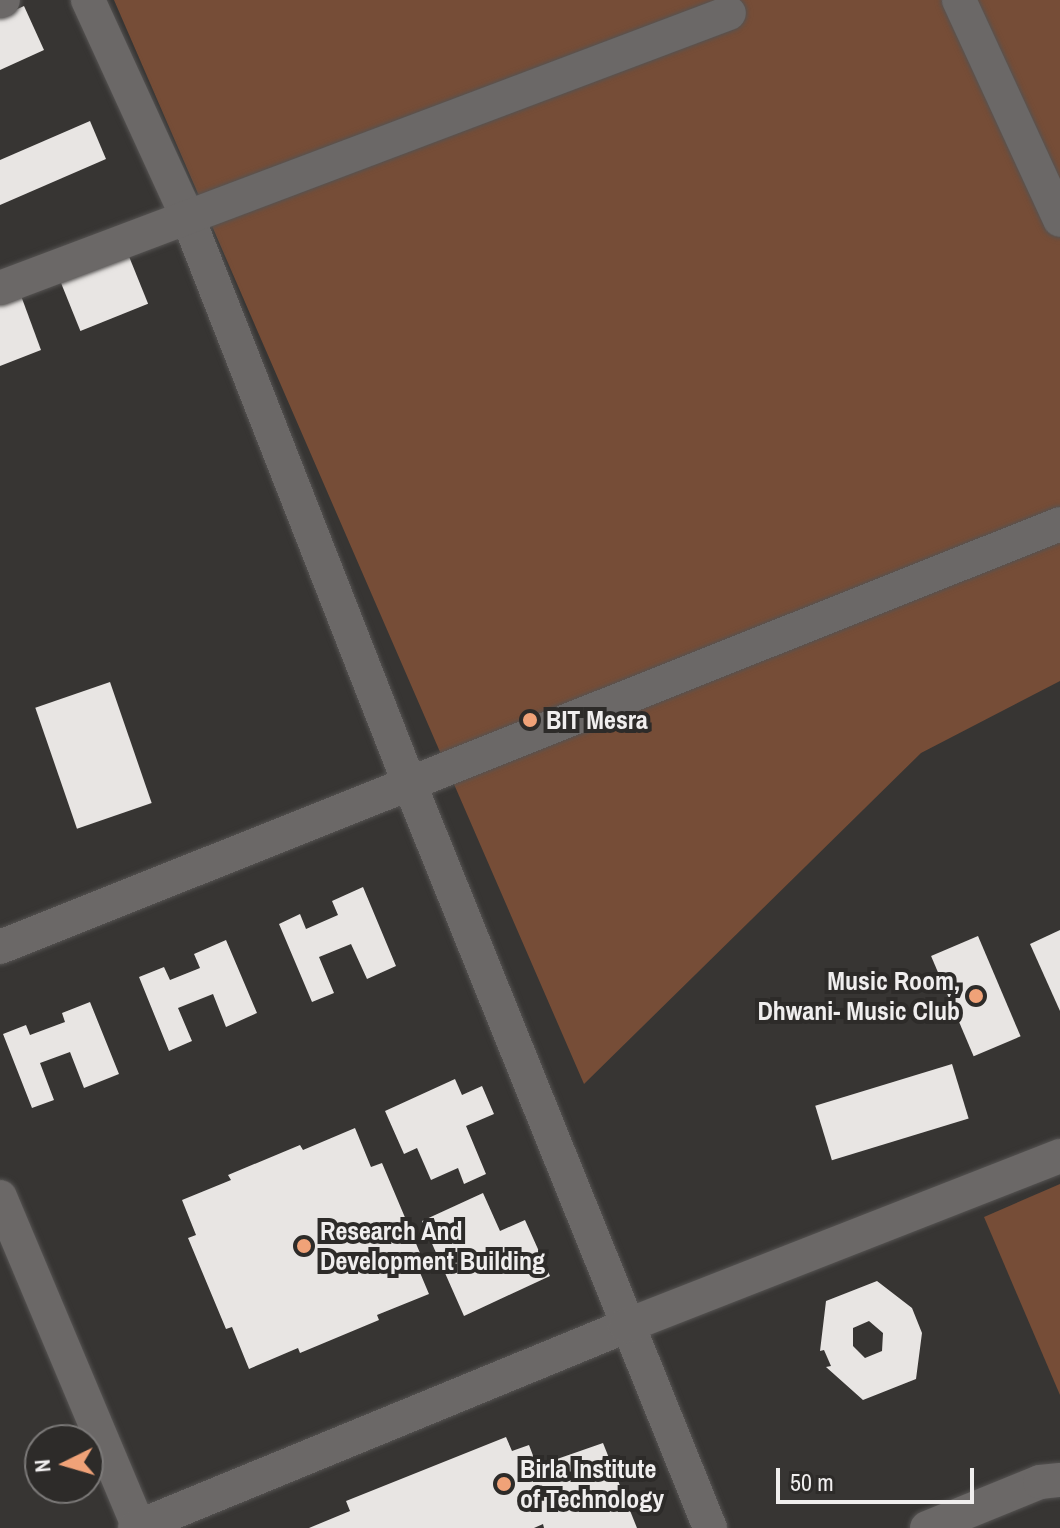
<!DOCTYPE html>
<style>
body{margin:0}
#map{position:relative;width:1060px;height:1528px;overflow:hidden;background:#373533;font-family:"Archivo Narrow",sans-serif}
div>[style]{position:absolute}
.green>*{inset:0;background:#764d37}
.building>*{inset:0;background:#e8e5e3;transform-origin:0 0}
.roads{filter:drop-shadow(0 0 2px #555352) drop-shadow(0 0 2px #555352)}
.minor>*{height:34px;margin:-17px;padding:0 17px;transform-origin:17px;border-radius:17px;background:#6b6867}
.dots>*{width:22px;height:22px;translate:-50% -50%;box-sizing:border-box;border:4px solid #2d2b29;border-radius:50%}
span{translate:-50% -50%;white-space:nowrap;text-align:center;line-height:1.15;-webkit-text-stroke:8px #2d2b29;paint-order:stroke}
.poi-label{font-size:26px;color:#f0eeee;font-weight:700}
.left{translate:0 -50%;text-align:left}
.right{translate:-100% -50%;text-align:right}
.north{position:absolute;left:24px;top:1424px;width:80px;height:80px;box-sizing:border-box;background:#2d2b29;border:2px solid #7b7978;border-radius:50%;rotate:265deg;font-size:22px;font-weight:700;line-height:32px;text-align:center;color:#f0eeee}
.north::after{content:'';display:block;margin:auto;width:28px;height:36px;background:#f0a278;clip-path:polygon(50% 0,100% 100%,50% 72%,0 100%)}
.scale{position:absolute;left:776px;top:1468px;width:198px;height:36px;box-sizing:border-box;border:4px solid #f0eeee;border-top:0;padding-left:10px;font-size:24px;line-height:28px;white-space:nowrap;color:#f0eeee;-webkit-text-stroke:6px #2d2b29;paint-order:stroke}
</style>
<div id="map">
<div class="green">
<i style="clip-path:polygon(114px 0,1060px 0,1060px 681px,921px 753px,584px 1084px)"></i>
<i style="clip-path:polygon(1060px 1184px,1060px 1395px,984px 1217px)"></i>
</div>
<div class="building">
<i style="clip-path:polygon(24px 6px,44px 50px,0 70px,0 17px)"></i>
<i style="clip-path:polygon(90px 121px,106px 159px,0 205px,0 160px)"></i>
<i style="left:126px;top:249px;width:59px;height:73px;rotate:68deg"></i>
<i style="clip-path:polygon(20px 293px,41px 350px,0 366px,0 301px)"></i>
<i style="left:110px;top:682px;width:128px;height:79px;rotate:71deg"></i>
<i style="clip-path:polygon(363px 887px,396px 966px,367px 979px,351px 944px,319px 957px,334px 993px,312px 1002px,279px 924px,300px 914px,306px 929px,338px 915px,332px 901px)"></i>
<i style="clip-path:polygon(1060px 930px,1060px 1011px,1030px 944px)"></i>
<i style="left:978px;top:936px;width:109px;height:51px;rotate:67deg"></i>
<i style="clip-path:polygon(226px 940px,257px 1013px,226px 1027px,213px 994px,178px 1008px,192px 1041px,169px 1051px,139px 977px,164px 967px,170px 980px,200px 968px,194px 954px)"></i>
<i style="clip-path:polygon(90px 1002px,119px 1074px,84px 1088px,70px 1052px,40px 1063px,54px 1100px,32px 1108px,3px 1034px,26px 1025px,30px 1035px,65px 1022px,62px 1013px)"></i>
<i style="left:952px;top:1064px;width:57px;height:143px;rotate:73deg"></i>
<i style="clip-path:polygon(455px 1079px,462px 1095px,482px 1086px,494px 1114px,466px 1126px,486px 1174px,464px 1184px,458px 1168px,431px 1180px,417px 1148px,404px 1154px,385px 1111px)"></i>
<i style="clip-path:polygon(355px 1128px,371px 1167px,382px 1163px,420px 1253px,413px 1256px,429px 1294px,377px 1315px,379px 1320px,300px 1353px,298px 1348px,249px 1369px,232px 1327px,226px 1329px,188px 1238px,196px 1235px,182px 1200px,231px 1180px,228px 1175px,300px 1145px,303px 1150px)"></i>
<i style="clip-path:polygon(483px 1193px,500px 1231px,525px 1220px,550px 1276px,464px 1316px,422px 1221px)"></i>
<i style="clip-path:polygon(evenodd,877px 1281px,912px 1308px,922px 1333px,916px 1379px,863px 1400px,826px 1367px,831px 1366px,824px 1350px,820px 1351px,826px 1301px,877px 1281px,869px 1321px,883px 1333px,882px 1351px,865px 1358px,853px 1346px,853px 1328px,869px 1321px)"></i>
<i style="clip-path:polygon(506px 1437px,512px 1451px,529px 1445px,537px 1466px,603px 1443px,637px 1528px,544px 1528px,543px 1524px,534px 1528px,309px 1528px,350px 1511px,346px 1501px)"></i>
</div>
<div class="roads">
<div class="minor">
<i style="left:88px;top:0;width:240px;rotate:65.4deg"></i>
<i style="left:188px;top:218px;width:609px;rotate:68.62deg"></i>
<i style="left:410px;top:785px;width:801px;rotate:68.01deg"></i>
<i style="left:959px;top:0;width:242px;rotate:65.3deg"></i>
<i style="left:0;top:1px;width:3px;rotate:-18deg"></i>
<i style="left:0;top:288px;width:779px;rotate:-20.67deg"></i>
<i style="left:0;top:947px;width:1141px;rotate:-21.75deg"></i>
<i style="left:0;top:1197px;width:359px;rotate:67.2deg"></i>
<i style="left:135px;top:1528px;width:531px;rotate:-22.36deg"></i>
<i style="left:626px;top:1326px;width:466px;rotate:-21.4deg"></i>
<i style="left:927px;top:1528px;width:122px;rotate:-22.2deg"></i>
<i style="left:1040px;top:1482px;width:20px;rotate:-6deg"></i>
</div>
</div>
<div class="dots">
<i style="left:530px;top:720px;background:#f0a278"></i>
<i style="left:976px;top:996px;background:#f0a278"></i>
<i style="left:304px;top:1246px;background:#f0a278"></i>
<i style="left:504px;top:1484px;background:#f0a278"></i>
</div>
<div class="poi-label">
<span class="left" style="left:546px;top:720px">BIT Mesra</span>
<span class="right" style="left:960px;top:996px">Music Room,<br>Dhwani- Music Club</span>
<span class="left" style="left:320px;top:1246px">Research And<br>Development Building</span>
<span class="left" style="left:520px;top:1484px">Birla Institute<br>of Technology</span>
</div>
<div class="north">N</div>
<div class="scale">50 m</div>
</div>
